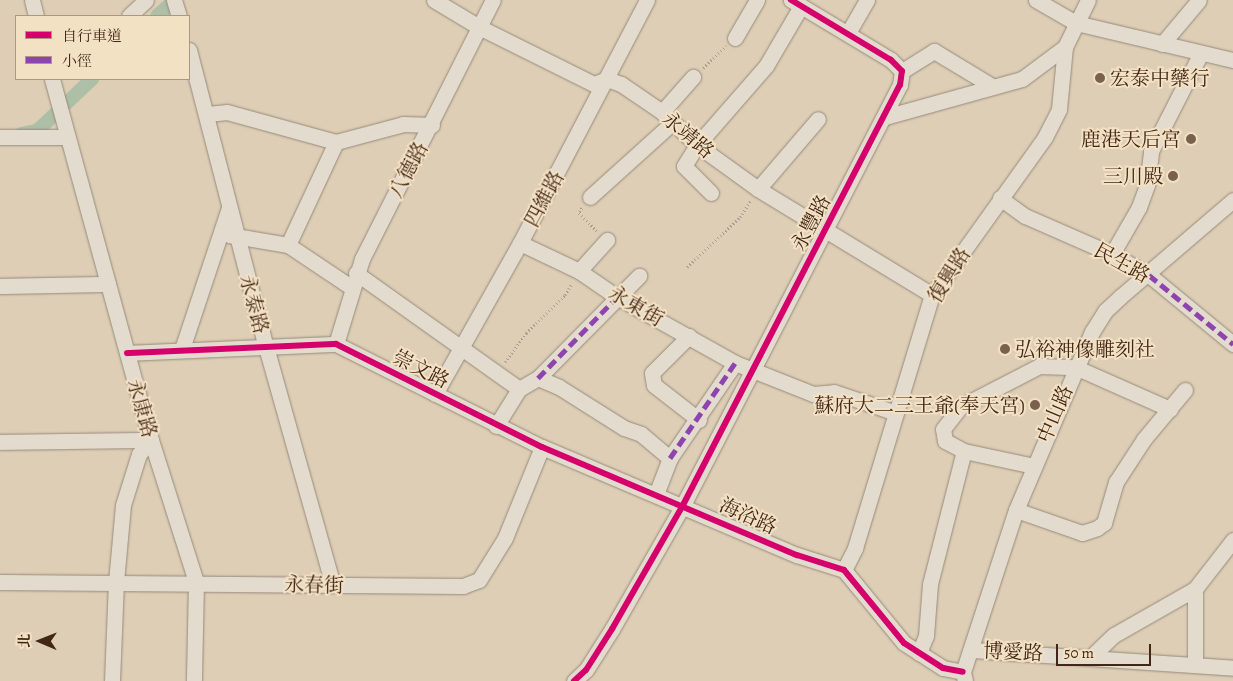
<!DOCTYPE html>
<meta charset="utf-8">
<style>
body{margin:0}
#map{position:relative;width:1233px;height:681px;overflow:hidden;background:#ddceb5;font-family:Alegreya,"Noto Serif TC",serif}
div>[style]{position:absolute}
.canal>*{height:14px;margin:-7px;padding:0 7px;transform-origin:7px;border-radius:7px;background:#aebfa8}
.path>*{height:2.5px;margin-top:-1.25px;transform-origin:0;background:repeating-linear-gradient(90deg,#a79e93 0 1px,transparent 0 3.5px)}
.roads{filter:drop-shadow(0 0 1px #978a7b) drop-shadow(0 0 1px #978a7b)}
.minor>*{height:15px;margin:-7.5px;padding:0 7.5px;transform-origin:7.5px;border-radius:7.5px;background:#e3dbce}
.quiet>*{height:5px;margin-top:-2.5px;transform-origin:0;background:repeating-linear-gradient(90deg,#8e44ad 0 10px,transparent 0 15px)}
.cycleway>*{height:6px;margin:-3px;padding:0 3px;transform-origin:3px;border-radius:3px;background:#d6006c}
.dots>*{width:14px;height:14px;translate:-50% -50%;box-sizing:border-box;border:2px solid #f3e1c4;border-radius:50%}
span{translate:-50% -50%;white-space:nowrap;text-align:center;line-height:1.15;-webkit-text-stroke:4px #f3e1c4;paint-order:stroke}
.poi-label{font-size:20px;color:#432716}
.left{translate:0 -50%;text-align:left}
.right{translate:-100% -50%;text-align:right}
.street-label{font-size:20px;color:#432716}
.legend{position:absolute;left:15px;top:15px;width:175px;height:65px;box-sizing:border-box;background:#f3e1c4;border:1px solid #ad977e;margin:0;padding:6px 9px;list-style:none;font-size:15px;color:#432716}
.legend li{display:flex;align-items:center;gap:10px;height:25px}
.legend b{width:25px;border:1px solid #ad977e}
.north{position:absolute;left:15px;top:616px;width:50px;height:50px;-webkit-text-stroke:4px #f3e1c4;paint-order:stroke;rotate:271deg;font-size:14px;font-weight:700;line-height:20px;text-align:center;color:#432716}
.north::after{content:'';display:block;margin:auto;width:18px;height:22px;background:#432716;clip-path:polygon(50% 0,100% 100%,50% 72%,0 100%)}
.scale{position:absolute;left:1056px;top:644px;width:95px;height:22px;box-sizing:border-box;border:2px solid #432716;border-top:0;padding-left:6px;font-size:15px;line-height:18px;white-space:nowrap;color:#432716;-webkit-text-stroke:4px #f3e1c4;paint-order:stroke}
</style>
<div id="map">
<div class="canal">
<i style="left:157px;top:16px;width:24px;rotate:-42deg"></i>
<i style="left:21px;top:134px;width:16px;rotate:-11deg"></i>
<i style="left:37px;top:131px;width:76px;rotate:-43.4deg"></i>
</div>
<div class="path">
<i style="left:703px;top:68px;width:32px;rotate:-44deg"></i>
<i style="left:582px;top:208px;width:6px;rotate:121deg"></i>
<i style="left:579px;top:213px;width:25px;rotate:45deg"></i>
<i style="left:687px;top:267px;width:73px;rotate:-43.3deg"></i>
<i style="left:740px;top:217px;width:20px;rotate:-57deg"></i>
<i style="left:505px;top:362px;width:36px;rotate:-54deg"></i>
<i style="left:526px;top:333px;width:54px;rotate:-44.3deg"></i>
<i style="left:565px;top:295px;width:14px;rotate:-60deg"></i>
</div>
<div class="roads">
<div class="minor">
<i style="left:32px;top:0;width:16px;rotate:76deg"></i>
<i style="left:174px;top:0;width:17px;rotate:73deg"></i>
<i style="left:434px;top:0;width:52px;rotate:31deg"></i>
<i style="left:479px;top:27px;width:128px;rotate:26.4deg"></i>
<i style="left:594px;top:84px;width:14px;rotate:-21deg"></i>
<i style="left:607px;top:79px;width:15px;rotate:20deg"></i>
<i style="left:621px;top:84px;width:50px;rotate:34.3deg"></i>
<i style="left:662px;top:112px;width:48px;rotate:43.3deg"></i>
<i style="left:697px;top:145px;width:75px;rotate:35.8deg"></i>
<i style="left:758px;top:189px;width:204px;rotate:31.3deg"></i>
<i style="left:1036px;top:0;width:46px;rotate:29.9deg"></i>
<i style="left:1076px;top:23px;width:161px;rotate:13.3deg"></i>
<i style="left:129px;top:16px;width:23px;rotate:-43deg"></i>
<i style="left:848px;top:33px;width:38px;rotate:-60deg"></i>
<i style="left:735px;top:38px;width:44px;rotate:-59.9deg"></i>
<i style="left:1162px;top:44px;width:57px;rotate:-49.9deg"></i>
<i style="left:189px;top:50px;width:307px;rotate:75.5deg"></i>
<i style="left:266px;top:347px;width:247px;rotate:74.3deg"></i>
<i style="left:902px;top:71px;width:38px;rotate:-32deg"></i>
<i style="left:934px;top:51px;width:68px;rotate:31.1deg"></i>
<i style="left:52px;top:79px;width:374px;rotate:74.7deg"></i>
<i style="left:151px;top:440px;width:149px;rotate:72.4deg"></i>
<i style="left:196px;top:582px;width:99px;rotate:91.2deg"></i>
<i style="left:662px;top:112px;width:47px;rotate:-48.5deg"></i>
<i style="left:208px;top:114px;width:19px;rotate:-6deg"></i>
<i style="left:227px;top:112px;width:113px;rotate:15.4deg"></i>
<i style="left:336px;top:142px;width:69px;rotate:-15deg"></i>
<i style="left:403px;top:124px;width:29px;rotate:2deg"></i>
<i style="left:885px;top:117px;width:142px;rotate:-15.5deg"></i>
<i style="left:1022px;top:79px;width:54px;rotate:-36.7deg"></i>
<i style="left:0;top:137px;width:67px"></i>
<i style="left:758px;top:189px;width:92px;rotate:-49.4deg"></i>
<i style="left:711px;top:193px;width:38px;rotate:-135deg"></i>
<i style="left:684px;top:166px;width:25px;rotate:-58deg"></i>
<i style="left:697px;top:145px;width:105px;rotate:-48.9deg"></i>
<i style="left:766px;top:66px;width:69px;rotate:-59.7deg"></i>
<i style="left:590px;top:197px;width:110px;rotate:-42.1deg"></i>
<i style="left:1000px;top:198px;width:31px;rotate:36deg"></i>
<i style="left:1025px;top:216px;width:95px;rotate:23.6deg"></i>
<i style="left:1112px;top:254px;width:43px;rotate:29.6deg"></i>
<i style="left:1149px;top:275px;width:109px;rotate:39.4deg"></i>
<i style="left:229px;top:235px;width:60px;rotate:9.6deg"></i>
<i style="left:288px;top:245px;width:76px;rotate:33.7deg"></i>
<i style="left:520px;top:243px;width:65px;rotate:25.4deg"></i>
<i style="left:579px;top:271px;width:46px;rotate:34.4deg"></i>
<i style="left:617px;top:297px;width:135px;rotate:29.2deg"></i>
<i style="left:735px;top:363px;width:84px;rotate:21.7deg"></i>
<i style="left:813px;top:394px;width:21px;rotate:-5deg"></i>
<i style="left:834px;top:392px;width:65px;rotate:18.7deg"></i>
<i style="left:288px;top:245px;width:114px;rotate:-65deg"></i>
<i style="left:1112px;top:254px;width:54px;rotate:-60.1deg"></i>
<i style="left:1139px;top:207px;width:23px;rotate:-70deg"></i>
<i style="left:1147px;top:185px;width:34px;rotate:-83deg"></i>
<i style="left:1151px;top:151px;width:110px;rotate:-63deg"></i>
<i style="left:579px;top:271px;width:42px;rotate:-47.9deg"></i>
<i style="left:356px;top:273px;width:200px;rotate:35.4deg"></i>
<i style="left:0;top:286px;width:108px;rotate:-1.1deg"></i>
<i style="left:689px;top:336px;width:52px;rotate:135deg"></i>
<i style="left:652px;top:373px;width:12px;rotate:81deg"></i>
<i style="left:654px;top:385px;width:57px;rotate:37.9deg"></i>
<i style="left:336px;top:344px;width:89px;rotate:-73deg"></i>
<i style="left:362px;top:259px;width:290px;rotate:-63.2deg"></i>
<i style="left:182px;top:349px;width:149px;rotate:-71.6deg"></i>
<i style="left:127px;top:353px;width:209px;rotate:-2.5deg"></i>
<i style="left:336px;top:344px;width:230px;rotate:26.6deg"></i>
<i style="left:542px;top:447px;width:277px;rotate:23deg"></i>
<i style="left:797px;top:555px;width:49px;rotate:17.7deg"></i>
<i style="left:844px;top:570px;width:94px;rotate:50.6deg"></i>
<i style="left:904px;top:643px;width:46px;rotate:32.7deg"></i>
<i style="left:943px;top:668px;width:20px;rotate:11deg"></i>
<i style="left:538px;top:378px;width:144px;rotate:-45.3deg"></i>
<i style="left:435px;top:394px;width:173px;rotate:-60.6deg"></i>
<i style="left:520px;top:243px;width:274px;rotate:-62.4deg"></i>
<i style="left:496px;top:426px;width:44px;rotate:-58.1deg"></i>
<i style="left:519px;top:389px;width:22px;rotate:-30deg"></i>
<i style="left:538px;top:378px;width:23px;rotate:23deg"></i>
<i style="left:559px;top:387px;width:77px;rotate:32.2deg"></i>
<i style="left:624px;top:428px;width:18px;rotate:19deg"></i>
<i style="left:641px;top:434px;width:38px;rotate:40deg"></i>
<i style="left:670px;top:458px;width:39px;rotate:111deg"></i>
<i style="left:0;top:442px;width:151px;rotate:-0.8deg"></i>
<i style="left:964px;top:451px;width:72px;rotate:12.1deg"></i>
<i style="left:670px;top:458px;width:115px;rotate:-55.6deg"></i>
<i style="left:1016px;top:510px;width:70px;rotate:19.2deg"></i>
<i style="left:1082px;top:533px;width:16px;rotate:-18deg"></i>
<i style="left:1097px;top:528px;width:9px;rotate:-36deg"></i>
<i style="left:1104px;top:523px;width:43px;rotate:-73.7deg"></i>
<i style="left:1116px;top:482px;width:51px;rotate:-56.9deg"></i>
<i style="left:1144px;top:439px;width:64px;rotate:-50.1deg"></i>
<i style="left:844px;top:570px;width:25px;rotate:-63deg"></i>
<i style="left:855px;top:548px;width:264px;rotate:-73.1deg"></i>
<i style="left:932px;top:295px;width:194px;rotate:-54.4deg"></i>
<i style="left:1045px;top:137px;width:31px;rotate:-63deg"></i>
<i style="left:1059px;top:109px;width:62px;rotate:-84.5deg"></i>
<i style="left:1065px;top:47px;width:52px;rotate:-63.9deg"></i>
<i style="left:0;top:582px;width:463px;rotate:0.5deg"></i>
<i style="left:463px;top:586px;width:17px;rotate:-21deg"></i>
<i style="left:479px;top:580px;width:49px;rotate:-58.2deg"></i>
<i style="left:505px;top:538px;width:98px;rotate:-67.9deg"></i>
<i style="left:972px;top:650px;width:262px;rotate:3.9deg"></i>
<i style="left:919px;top:653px;width:18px;rotate:-68deg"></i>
<i style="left:926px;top:636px;width:52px;rotate:-85.6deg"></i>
<i style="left:930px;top:584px;width:137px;rotate:-75.7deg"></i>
<i style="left:964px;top:451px;width:21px;rotate:-152deg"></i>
<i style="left:945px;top:441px;width:12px;rotate:-99deg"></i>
<i style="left:943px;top:429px;width:28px;rotate:-52deg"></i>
<i style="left:960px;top:407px;width:89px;rotate:-27.4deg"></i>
<i style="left:1039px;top:366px;width:36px;rotate:2deg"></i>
<i style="left:1075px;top:367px;width:104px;rotate:23.9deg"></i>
<i style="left:1092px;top:656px;width:30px;rotate:-44deg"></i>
<i style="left:1114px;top:635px;width:93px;rotate:-29.6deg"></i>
<i style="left:1195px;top:664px;width:75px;rotate:-90deg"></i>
<i style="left:1195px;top:589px;width:62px;rotate:-52.2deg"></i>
<i style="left:112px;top:681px;width:99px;rotate:-87.7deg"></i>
<i style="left:116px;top:582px;width:77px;rotate:-84.8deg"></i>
<i style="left:123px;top:505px;width:53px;rotate:-72.6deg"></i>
<i style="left:139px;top:454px;width:18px;rotate:-49deg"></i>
<i style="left:574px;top:681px;width:16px;rotate:-43deg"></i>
<i style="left:586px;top:670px;width:49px;rotate:-57.6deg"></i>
<i style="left:612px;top:629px;width:143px;rotate:-60.2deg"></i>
<i style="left:683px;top:505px;width:473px;rotate:-62.7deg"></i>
<i style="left:900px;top:85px;width:14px;rotate:-82deg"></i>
<i style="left:902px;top:71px;width:16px;rotate:-135deg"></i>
<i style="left:891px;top:60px;width:117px;rotate:-149deg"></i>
<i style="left:965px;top:681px;width:9px;rotate:-103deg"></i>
<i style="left:963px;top:672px;width:170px;rotate:-71.9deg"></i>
<i style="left:1016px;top:510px;width:194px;rotate:-66.9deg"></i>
<i style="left:1092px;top:332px;width:25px;rotate:-58deg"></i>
<i style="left:1105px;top:311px;width:21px;rotate:-43deg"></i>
<i style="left:1120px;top:297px;width:149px;rotate:-40.6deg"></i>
</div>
</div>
<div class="quiet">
<i style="left:1149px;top:275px;width:109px;rotate:39.4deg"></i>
<i style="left:538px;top:378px;width:113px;rotate:-45.7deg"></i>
<i style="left:670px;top:458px;width:115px;rotate:-55.6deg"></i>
</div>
<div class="cycleway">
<i style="left:127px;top:353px;width:209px;rotate:-2.5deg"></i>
<i style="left:336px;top:344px;width:230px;rotate:26.6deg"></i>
<i style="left:542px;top:447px;width:277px;rotate:23deg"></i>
<i style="left:797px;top:555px;width:49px;rotate:17.7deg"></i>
<i style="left:844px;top:570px;width:94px;rotate:50.6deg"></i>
<i style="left:904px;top:643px;width:46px;rotate:32.7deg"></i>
<i style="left:943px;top:668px;width:20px;rotate:11deg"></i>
<i style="left:574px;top:681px;width:16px;rotate:-43deg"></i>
<i style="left:586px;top:670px;width:49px;rotate:-57.6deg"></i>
<i style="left:612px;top:629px;width:143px;rotate:-60.2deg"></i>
<i style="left:683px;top:505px;width:473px;rotate:-62.7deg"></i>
<i style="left:900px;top:85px;width:14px;rotate:-82deg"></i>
<i style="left:902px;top:71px;width:16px;rotate:-135deg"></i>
<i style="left:891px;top:60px;width:117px;rotate:-149deg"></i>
</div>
<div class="dots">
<i style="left:1100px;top:78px;background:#79614e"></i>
<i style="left:1191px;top:139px;background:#79614e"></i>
<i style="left:1173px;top:176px;background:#79614e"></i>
<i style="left:1005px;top:349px;background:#79614e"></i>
<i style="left:1035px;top:405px;background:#79614e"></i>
</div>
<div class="poi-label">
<span class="left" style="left:1110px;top:78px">宏泰中藥行</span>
<span class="right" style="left:1181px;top:139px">鹿港天后宮</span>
<span class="right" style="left:1163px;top:176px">三川殿</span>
<span class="left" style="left:1015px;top:349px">弘裕神像雕刻社</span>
<span class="right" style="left:1025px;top:405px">蘇府大二三王爺(奉天宮)</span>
</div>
<div class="street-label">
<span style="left:688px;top:135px;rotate:40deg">永靖路</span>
<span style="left:408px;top:170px;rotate:-62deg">八德路</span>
<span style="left:544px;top:199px;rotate:-62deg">四維路</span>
<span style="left:811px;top:223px;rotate:-62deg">永豐路</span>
<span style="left:1122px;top:263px;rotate:29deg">民生路</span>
<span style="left:949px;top:275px;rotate:-58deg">復興路</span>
<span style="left:254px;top:304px;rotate:75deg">永泰路</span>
<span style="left:636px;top:306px;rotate:30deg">永東街</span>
<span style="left:421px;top:369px;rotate:27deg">崇文路</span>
<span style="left:142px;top:408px;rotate:74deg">永康路</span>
<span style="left:1055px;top:414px;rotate:-67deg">中山路</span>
<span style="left:748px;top:516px;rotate:24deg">海浴路</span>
<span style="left:314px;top:585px;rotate:1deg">永春街</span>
<span style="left:1013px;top:652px;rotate:3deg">博愛路</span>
</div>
<ul class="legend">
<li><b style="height:6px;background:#d6006c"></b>自行車道</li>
<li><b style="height:6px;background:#8e44ad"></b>小徑</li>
</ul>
<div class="north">北</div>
<div class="scale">50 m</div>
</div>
